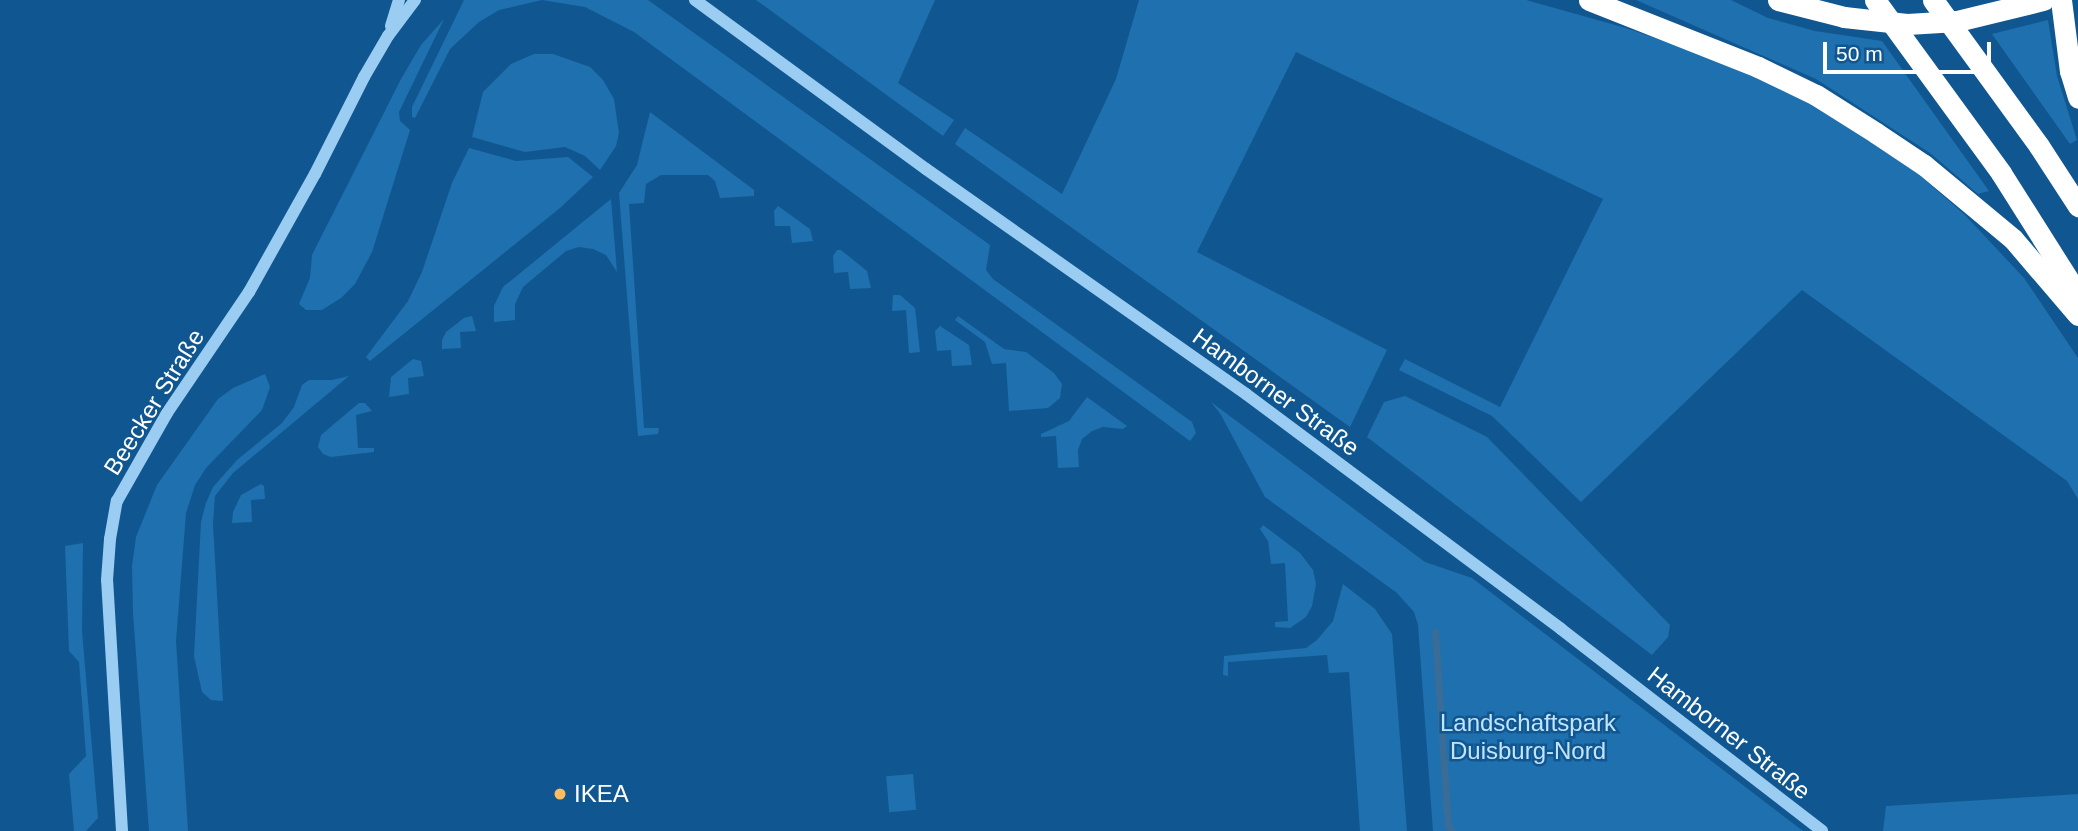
<!DOCTYPE html>
<meta charset="utf-8">
<style>
body{margin:0}
#map{position:relative;width:2078px;height:831px;overflow:hidden;background:#105791;font-family:Arial,sans-serif}
div>[style]{position:absolute}
.green>*{inset:0;background:#1f70ae;transform-origin:0 0}
.stream>*{height:7px;margin:-3.5px;padding:0 3.5px;transform-origin:3.5px;border-radius:3.5px;background:#396d97}
.tertiary>*{height:12px;margin:-6px;padding:0 6px;transform-origin:6px;border-radius:6px;background:#9bcdf3}
.motorway>*{height:21px;margin:-10.5px;padding:0 10.5px;transform-origin:10.5px;border-radius:10.5px;background:#fff}
.dots>*{width:19px;height:19px;translate:-50% -50%;box-sizing:border-box;border:4px solid #105791;border-radius:50%}
span{translate:-50% -50%;white-space:nowrap;text-align:center;line-height:1.15;-webkit-text-stroke:5px #105791;paint-order:stroke}
.street-label{font-size:24px;color:#fff}
.park-label{font-size:24px;color:#c2e4fd}
.poi-label{font-size:24px;color:#fff}
.left{translate:0 -50%;text-align:left}
.scale{position:absolute;left:1823px;top:42px;width:168px;height:32px;box-sizing:border-box;border:4px solid #fff;border-top:0;padding-left:9px;font-size:21px;line-height:24px;white-space:nowrap;color:#fff;-webkit-text-stroke:5px #105791;paint-order:stroke}
</style>
<div id="map">
<div class="green">
<i style="clip-path:polygon(464px 0,648px 0,990px 245px,986px 270px,993px 279px,1192px 422px,1196px 433px,1190px 441px,634px 32px,585px 7px,542px 0,499px 10px,479px 22px,450px 49px,415px 118px,412px 117px,412px 107px)"></i>
<i style="clip-path:polygon(756px 0,935px 0,898px 83px,954px 120px,943px 136px)"></i>
<i style="clip-path:polygon(1139px 0,1526px 0,1626px 28px,1733px 65px,1810px 101px,1916px 172px,1964px 214px,2024px 278px,2078px 358px,2078px 499px,2067px 481px,1802px 290px,1581px 502px,1492px 416px,1399px 370px,1405px 359px,1500px 407px,1603px 199px,1296px 52px,1197px 252px,1387px 350px,1350px 427px,955px 144px,965px 128px,1062px 194px,1116px 79px)"></i>
<i style="clip-path:polygon(1636px 0,1731px 0,1768px 18px,1815px 31px,1882px 41px,1989px 191px,1978px 194px,1930px 153px,1816px 79px)"></i>
<i style="clip-path:polygon(444px 19px,399px 112px,400px 121px,410px 130px,372px 252px,355px 284px,341px 298px,322px 310px,306px 310px,299px 304px,310px 278px,312px 255px,401px 79px,421px 45px)"></i>
<i style="clip-path:polygon(2048px 20px,2057px 76px,2077px 140px,2070px 144px,1992px 34px)"></i>
<i style="clip-path:polygon(534px 54px,553px 54px,590px 67px,603px 80px,614px 99px,619px 133px,616px 146px,600px 170px,585px 156px,565px 147px,525px 152px,472px 137px,483px 92px,511px 64px)"></i>
<i style="clip-path:polygon(650px 112px,754px 190px,754px 196px,720px 198px,715px 181px,708px 175px,661px 175px,646px 184px,644px 203px,629px 204px,644px 428px,659px 428px,658px 434px,638px 436px,619px 193px,637px 165px)"></i>
<i style="clip-path:polygon(469px 148px,516px 161px,568px 157px,593px 177px,560px 208px,370px 361px,366px 357px,408px 301px,422px 272px,452px 183px)"></i>
<i style="clip-path:polygon(611px 199px,617px 272px,606px 255px,593px 249px,579px 247px,566px 251px,523px 287px,515px 304px,515px 320px,494px 322px,494px 306px,503px 287px)"></i>
<i style="clip-path:polygon(778px 206px,810px 229px,813px 241px,792px 243px,790px 226px,775px 226px,774px 211px)"></i>
<i style="clip-path:polygon(837px 250px,841px 250px,867px 271px,871px 288px,850px 289px,848px 272px,834px 273px,833px 256px)"></i>
<i style="clip-path:polygon(893px 295px,900px 295px,915px 308px,920px 352px,909px 353px,906px 310px,892px 311px)"></i>
<i style="clip-path:polygon(472px 316px,476px 331px,460px 332px,461px 348px,442px 349px,442px 340px,446px 332px,464px 318px)"></i>
<i style="clip-path:polygon(958px 316px,1004px 349px,1026px 352px,1054px 373px,1062px 384px,1060px 398px,1048px 408px,1009px 411px,1006px 363px,992px 364px,985px 342px,955px 320px)"></i>
<i style="clip-path:polygon(940px 326px,969px 345px,972px 365px,952px 366px,951px 350px,937px 351px,935px 331px)"></i>
<i style="clip-path:polygon(413px 359px,421px 361px,424px 376px,408px 378px,409px 394px,389px 397px,391px 377px)"></i>
<i style="clip-path:polygon(265px 374px,270px 387px,262px 410px,206px 468px,195px 485px,186px 513px,176px 641px,188px 831px,149px 831px,133px 613px,132px 566px,136px 537px,157px 485px,218px 399px,233px 388px)"></i>
<i style="clip-path:polygon(349px 376px,233px 473px,215px 496px,213px 524px,223px 701px,211px 700px,202px 692px,194px 656px,201px 522px,206px 503px,213px 487px,237px 460px,282px 423px,294px 407px,302px 385px,309px 380px,332px 380px)"></i>
<i style="clip-path:polygon(1405px 396px,1487px 437px,1670px 625px,1668px 637px,1652px 655px,1367px 437px,1384px 402px)"></i>
<i style="clip-path:polygon(1087px 397px,1127px 426px,1123px 429px,1103px 427px,1092px 431px,1082px 439px,1078px 450px,1079px 467px,1058px 468px,1056px 436px,1041px 437px,1041px 434px,1069px 421px)"></i>
<i style="clip-path:polygon(1211px 402px,1425px 562px,1472px 578px,1803px 831px,1433px 831px,1418px 625px,1414px 612px,1397px 593px,1265px 497px,1221px 415px)"></i>
<i style="clip-path:polygon(359px 403px,365px 403px,372px 411px,356px 415px,358px 448px,374px 448px,374px 452px,331px 457px,323px 454px,318px 447px,321px 435px)"></i>
<i style="clip-path:polygon(261px 484px,264px 486px,265px 499px,251px 500px,252px 522px,232px 523px,233px 512px,241px 495px)"></i>
<i style="clip-path:polygon(1263px 525px,1300px 553px,1313px 570px,1316px 584px,1312px 606px,1306px 617px,1290px 628px,1275px 627px,1275px 622px,1288px 621px,1285px 563px,1271px 564px,1268px 541px,1260px 529px)"></i>
<i style="clip-path:polygon(83px 543px,82px 631px,98px 818px,86px 831px,74px 831px,69px 774px,86px 756px,79px 662px,69px 651px,65px 546px)"></i>
<i style="clip-path:polygon(1343px 584px,1375px 609px,1392px 634px,1407px 831px,1360px 831px,1349px 672px,1329px 673px,1327px 655px,1228px 662px,1228px 676px,1223px 675px,1224px 656px,1306px 648px,1317px 640px,1333px 621px)"></i>
<i style="left:913px;top:774px;width:36px;height:27px;rotate:85deg"></i>
<i style="clip-path:polygon(2078px 794px,2078px 831px,1883px 831px,1886px 806px)"></i>
</div>
<div class="stream">
<i style="left:1435px;top:632px;width:194px;rotate:86.2deg"></i>
<i style="left:1448px;top:826px;width:6px;rotate:51deg"></i>
</div>
<div class="tertiary">
<i style="left:695px;top:0;width:286px;rotate:36.2deg"></i>
<i style="left:926px;top:169px;width:391px;rotate:35.1deg"></i>
<i style="left:1246px;top:394px;width:393px;rotate:36.7deg"></i>
<i style="left:1561px;top:629px;width:330px;rotate:37.7deg"></i>
<i style="left:391px;top:26px;width:27px;rotate:-73deg"></i>
<i style="left:122px;top:831px;width:251px;rotate:-93.4deg"></i>
<i style="left:107px;top:580px;width:41px;rotate:-85.8deg"></i>
<i style="left:110px;top:539px;width:39px;rotate:-80deg"></i>
<i style="left:117px;top:501px;width:101px;rotate:-60.4deg"></i>
<i style="left:167px;top:413px;width:146px;rotate:-55.9deg"></i>
<i style="left:249px;top:292px;width:135px;rotate:-60.8deg"></i>
<i style="left:315px;top:174px;width:109px;rotate:-63.2deg"></i>
<i style="left:364px;top:77px;width:48px;rotate:-59.7deg"></i>
<i style="left:388px;top:36px;width:45px;rotate:-53.1deg"></i>
</div>
<div class="motorway">
<i style="left:1589px;top:0;width:182px;rotate:21.6deg"></i>
<i style="left:1758px;top:67px;width:64px;rotate:25.8deg"></i>
<i style="left:1816px;top:95px;width:71px;rotate:32.3deg"></i>
<i style="left:1876px;top:133px;width:58px;rotate:33.7deg"></i>
<i style="left:1924px;top:165px;width:116px;rotate:39.7deg"></i>
<i style="left:2013px;top:239px;width:100px;rotate:49.5deg"></i>
<i style="left:1778px;top:0;width:68px;rotate:14.4deg"></i>
<i style="left:1844px;top:17px;width:63px;rotate:6.3deg"></i>
<i style="left:1907px;top:24px;width:50px;rotate:-3.4deg"></i>
<i style="left:1957px;top:21px;width:89px;rotate:-13.7deg"></i>
<i style="left:1875px;top:0;width:214px;rotate:53.9deg"></i>
<i style="left:2001px;top:173px;width:144px;rotate:57.7deg"></i>
<i style="left:1933px;top:0;width:180px;rotate:54deg"></i>
<i style="left:2039px;top:146px;width:72px;rotate:57deg"></i>
<i style="left:2061px;top:0;width:72px;rotate:82.8deg"></i>
<i style="left:2070px;top:71px;width:28px;rotate:73deg"></i>
</div>
<div class="dots">
<i style="left:560px;top:794px;background:#ffbd5d"></i>
</div>
<div class="street-label">
<span style="left:1276px;top:392px;rotate:36deg">Hamborner Straße</span>
<span style="left:154px;top:402px;rotate:-58deg">Beecker Straße</span>
<span style="left:1729px;top:733px;rotate:38deg">Hamborner Straße</span>
</div>
<div class="park-label">
<span style="left:1528px;top:737px">Landschaftspark<br>Duisburg-Nord</span>
</div>
<div class="poi-label">
<span class="left" style="left:574px;top:794px">IKEA</span>
</div>
<div class="scale">50 m</div>
</div>
